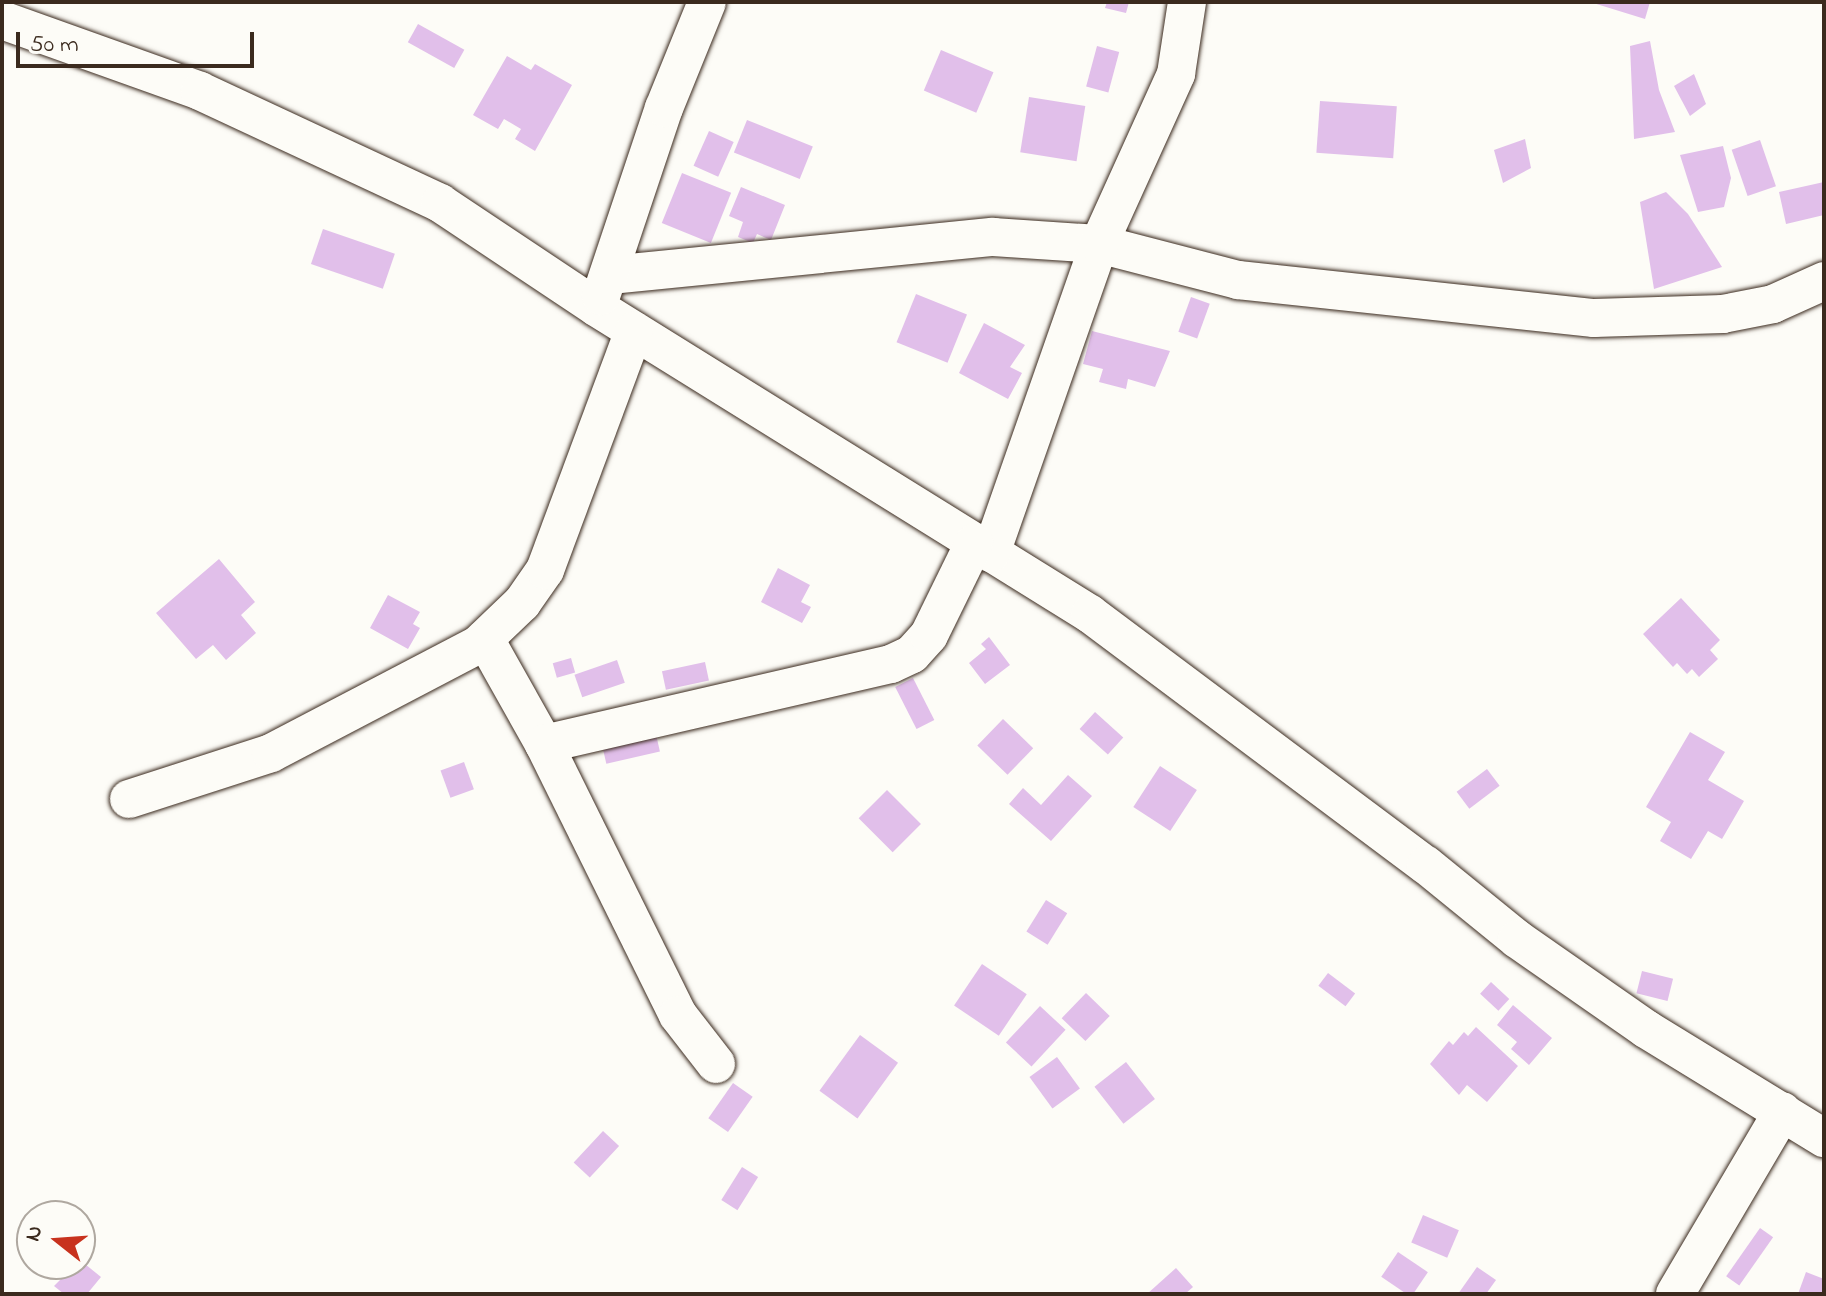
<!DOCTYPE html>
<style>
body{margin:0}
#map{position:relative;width:1826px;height:1296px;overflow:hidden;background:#fdfcf7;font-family:"Indie Flower",sans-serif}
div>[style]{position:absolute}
.building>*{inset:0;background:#e1bfea;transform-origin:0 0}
.roads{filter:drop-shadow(0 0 2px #3b2a1e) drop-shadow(0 0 2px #3b2a1e)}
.minor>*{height:38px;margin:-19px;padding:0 19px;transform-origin:19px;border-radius:19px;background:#fdfcf7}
span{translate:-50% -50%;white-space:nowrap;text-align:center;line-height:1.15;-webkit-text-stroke:6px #fdfcf7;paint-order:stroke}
.frame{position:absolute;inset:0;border:4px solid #3b2a1e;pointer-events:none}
.north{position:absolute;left:16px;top:1200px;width:80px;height:80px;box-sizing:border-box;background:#fdfcf7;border:2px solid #afa8a0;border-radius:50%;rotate:287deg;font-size:22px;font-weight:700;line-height:32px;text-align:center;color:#3b2a1e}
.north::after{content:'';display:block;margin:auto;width:28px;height:36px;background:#c8321e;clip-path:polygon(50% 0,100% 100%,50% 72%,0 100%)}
.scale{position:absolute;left:16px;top:32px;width:238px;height:36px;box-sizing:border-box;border:4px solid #3b2a1e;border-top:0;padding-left:10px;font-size:24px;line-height:28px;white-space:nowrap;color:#3b2a1e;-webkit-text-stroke:6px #fdfcf7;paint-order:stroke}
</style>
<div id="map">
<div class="building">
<i style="clip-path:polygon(1107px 2px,1129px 2px,1126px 13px,1105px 8px)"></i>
<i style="clip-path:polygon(1590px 2px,1650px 2px,1645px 19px)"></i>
<i style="left:418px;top:24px;width:53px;height:21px;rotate:29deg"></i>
<i style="clip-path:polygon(1650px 41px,1659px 90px,1675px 132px,1634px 139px,1630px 46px)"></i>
<i style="left:1097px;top:46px;width:23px;height:42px;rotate:15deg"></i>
<i style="left:941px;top:50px;width:57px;height:44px;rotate:23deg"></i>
<i style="clip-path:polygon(507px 56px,531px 70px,535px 64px,572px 85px,535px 151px,515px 139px,521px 129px,504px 119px,498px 129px,473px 115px)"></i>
<i style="clip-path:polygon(1694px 74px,1706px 104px,1690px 116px,1674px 86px)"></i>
<i style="left:1029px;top:97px;width:57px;height:56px;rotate:9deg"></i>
<i style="left:1320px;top:101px;width:77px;height:52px;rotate:4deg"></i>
<i style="left:747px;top:120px;width:71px;height:35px;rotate:22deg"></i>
<i style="left:709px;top:131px;width:27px;height:38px;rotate:24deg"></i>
<i style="clip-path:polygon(1525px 139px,1531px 168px,1503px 183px,1494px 150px)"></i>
<i style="left:1760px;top:140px;width:49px;height:30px;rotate:71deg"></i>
<i style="clip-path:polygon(1723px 146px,1731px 178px,1724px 207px,1698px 212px,1680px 155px)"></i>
<i style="left:682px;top:173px;width:53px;height:54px;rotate:22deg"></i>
<i style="clip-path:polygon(1824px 182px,1824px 215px,1786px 224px,1779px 192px)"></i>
<i style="clip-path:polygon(741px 187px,785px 205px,771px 240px,757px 234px,753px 243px,738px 237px,743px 222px,729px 216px)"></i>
<i style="clip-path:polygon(1666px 192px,1688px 214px,1722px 267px,1654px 289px,1640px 202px)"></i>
<i style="left:323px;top:229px;width:76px;height:37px;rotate:19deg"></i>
<i style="left:916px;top:294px;width:55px;height:52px;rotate:22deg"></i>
<i style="left:1191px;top:297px;width:20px;height:37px;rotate:20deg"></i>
<i style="clip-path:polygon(984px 323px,1025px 345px,1010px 367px,1022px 373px,1008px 399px,959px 373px)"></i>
<i style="clip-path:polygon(1092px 331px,1170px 351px,1155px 387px,1128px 379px,1126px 389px,1099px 382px,1103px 369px,1083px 364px)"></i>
<i style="clip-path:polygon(219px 559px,255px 602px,241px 615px,256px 633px,226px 660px,213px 645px,196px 659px,156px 613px)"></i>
<i style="clip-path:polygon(778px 568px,810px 585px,801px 602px,811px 607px,802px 623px,761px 602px)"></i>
<i style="clip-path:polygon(388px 595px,420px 612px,413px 624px,420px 628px,408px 649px,370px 628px)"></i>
<i style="clip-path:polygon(1681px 598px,1720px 640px,1710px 650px,1718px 659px,1699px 677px,1692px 669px,1687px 674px,1677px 663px,1673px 667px,1643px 634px)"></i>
<i style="clip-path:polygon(989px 637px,1010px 665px,985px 684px,969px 663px,986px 649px,981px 644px)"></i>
<i style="left:571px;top:658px;width:15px;height:19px;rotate:74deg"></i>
<i style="left:617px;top:660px;width:24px;height:45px;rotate:71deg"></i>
<i style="left:705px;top:662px;width:19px;height:44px;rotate:78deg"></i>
<i style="left:913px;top:678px;width:47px;height:20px;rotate:63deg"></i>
<i style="left:1095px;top:712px;width:38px;height:23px;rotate:42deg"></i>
<i style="left:1003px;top:719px;width:42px;height:37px;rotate:44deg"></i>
<i style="left:655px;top:730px;width:22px;height:55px;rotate:77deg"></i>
<i style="clip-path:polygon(1690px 732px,1725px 752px,1708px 780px,1744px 801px,1722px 839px,1708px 831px,1691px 859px,1660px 841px,1671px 822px,1646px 807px)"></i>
<i style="left:464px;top:762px;width:29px;height:25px;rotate:70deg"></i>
<i style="left:1160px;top:766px;width:44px;height:49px;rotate:33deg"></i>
<i style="left:1487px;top:769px;width:21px;height:38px;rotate:53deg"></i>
<i style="clip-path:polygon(1068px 775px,1092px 796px,1051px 841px,1009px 804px,1023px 788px,1041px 805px)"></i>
<i style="left:887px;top:790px;width:48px;height:40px;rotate:45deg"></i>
<i style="left:1046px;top:900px;width:25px;height:37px;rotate:32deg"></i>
<i style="left:982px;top:964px;width:54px;height:50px;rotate:34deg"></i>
<i style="left:1642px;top:971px;width:32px;height:23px;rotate:14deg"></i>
<i style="left:1328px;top:973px;width:34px;height:16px;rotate:37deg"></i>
<i style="left:1491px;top:982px;width:25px;height:16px;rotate:43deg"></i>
<i style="left:1086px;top:993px;width:33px;height:35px;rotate:44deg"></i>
<i style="clip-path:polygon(1513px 1005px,1552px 1038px,1529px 1065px,1511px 1049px,1517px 1042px,1497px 1025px)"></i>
<i style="left:1040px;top:1006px;width:35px;height:50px;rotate:43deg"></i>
<i style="clip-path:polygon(1476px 1027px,1518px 1066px,1487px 1102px,1467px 1085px,1459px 1095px,1430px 1064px,1449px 1041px,1453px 1045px,1464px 1032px,1468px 1036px)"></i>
<i style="left:860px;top:1035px;width:47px;height:69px;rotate:36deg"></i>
<i style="left:1057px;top:1057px;width:39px;height:34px;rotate:54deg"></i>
<i style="left:1126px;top:1062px;width:47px;height:40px;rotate:52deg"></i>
<i style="left:733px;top:1083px;width:24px;height:43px;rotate:35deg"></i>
<i style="left:603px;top:1131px;width:22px;height:43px;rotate:43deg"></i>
<i style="left:742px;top:1167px;width:19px;height:39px;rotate:32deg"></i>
<i style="left:1423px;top:1215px;width:39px;height:30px;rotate:23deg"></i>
<i style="left:1760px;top:1228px;width:16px;height:59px;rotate:35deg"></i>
<i style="left:1398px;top:1252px;width:36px;height:30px;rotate:34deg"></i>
<i style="clip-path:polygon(80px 1260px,101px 1277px,87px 1294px,64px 1294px,54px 1286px)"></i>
<i style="clip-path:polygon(1477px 1267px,1496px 1280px,1486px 1294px,1458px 1294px)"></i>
<i style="clip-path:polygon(1176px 1268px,1193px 1287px,1185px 1294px,1147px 1294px)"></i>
<i style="clip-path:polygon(1806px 1272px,1824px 1279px,1824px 1294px,1798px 1294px)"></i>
</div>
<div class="roads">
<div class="minor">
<i style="left:2px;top:20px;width:210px;rotate:19.7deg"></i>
<i style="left:200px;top:91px;width:265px;rotate:25deg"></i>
<i style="left:440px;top:203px;width:187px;rotate:33.7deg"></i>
<i style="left:596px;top:307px;width:582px;rotate:31.86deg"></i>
<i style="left:1090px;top:614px;width:419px;rotate:36.8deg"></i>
<i style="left:1426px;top:865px;width:117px;rotate:39.1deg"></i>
<i style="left:1517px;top:939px;width:157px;rotate:34.9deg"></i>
<i style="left:1646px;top:1029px;width:209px;rotate:31.5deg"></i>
<i style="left:610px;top:275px;width:385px;rotate:-5.7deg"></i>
<i style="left:993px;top:237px;width:106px;rotate:3.8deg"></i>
<i style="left:1099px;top:244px;width:144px;rotate:14.5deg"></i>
<i style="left:1238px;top:280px;width:358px;rotate:6.1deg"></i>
<i style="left:1594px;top:318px;width:129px;rotate:-1.8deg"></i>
<i style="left:1723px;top:314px;width:51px;rotate:-11.3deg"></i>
<i style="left:1773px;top:304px;width:56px;rotate:-24.3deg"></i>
<i style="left:601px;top:296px;width:198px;rotate:-71.5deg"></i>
<i style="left:664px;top:108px;width:114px;rotate:-67.9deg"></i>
<i style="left:991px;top:553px;width:327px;rotate:-70.7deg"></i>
<i style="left:1099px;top:244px;width:187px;rotate:-65.6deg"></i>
<i style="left:1176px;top:74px;width:73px;rotate:-81.3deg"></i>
<i style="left:485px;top:639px;width:120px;rotate:60.7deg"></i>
<i style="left:544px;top:744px;width:302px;rotate:63.7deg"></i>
<i style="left:678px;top:1015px;width:62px;rotate:52.2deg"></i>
<i style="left:544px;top:744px;width:356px;rotate:-13deg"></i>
<i style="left:891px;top:664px;width:23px;rotate:-25deg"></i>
<i style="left:912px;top:654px;width:25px;rotate:-48deg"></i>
<i style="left:929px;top:635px;width:102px;rotate:-63.9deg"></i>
<i style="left:129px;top:799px;width:149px;rotate:-17.9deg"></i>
<i style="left:271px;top:753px;width:233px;rotate:-27.6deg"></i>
<i style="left:478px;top:645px;width:61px;rotate:-43.7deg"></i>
<i style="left:522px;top:603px;width:40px;rotate:-55.1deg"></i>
<i style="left:545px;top:570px;width:255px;rotate:-69.6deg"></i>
<i style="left:1675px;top:1294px;width:212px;rotate:-59.5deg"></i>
</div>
</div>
<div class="frame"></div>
<div class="north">N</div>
<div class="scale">50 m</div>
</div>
